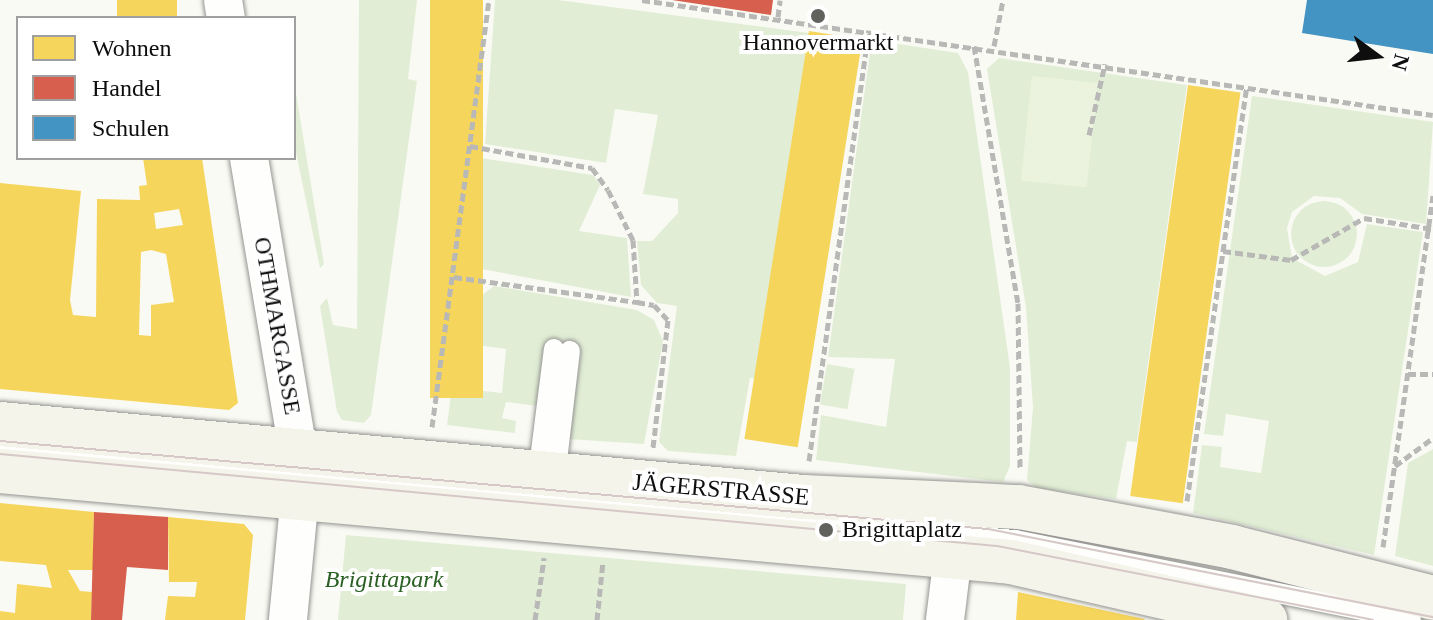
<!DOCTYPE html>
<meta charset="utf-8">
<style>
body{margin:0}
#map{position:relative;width:1433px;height:620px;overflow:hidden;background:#fafaf4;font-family:"Times New Roman",serif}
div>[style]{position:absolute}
.green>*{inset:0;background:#e1eed5;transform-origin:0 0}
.round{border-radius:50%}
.pitch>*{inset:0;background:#ebf3df;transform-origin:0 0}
.homes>*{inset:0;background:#f6d55c;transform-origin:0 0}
.shops>*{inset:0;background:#d6604d}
.schools>*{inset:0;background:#4393c3}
.path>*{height:5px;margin-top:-2.5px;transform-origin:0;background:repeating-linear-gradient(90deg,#b8b8b7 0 8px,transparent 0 12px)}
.roads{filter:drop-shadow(0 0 2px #949492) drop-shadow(0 0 2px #949492)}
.service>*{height:20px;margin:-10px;padding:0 10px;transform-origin:10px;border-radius:10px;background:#fefefd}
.minor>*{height:38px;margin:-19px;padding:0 19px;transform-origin:19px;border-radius:19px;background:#fefefd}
.secondary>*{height:44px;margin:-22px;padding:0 22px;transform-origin:22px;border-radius:22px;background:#f4f4ea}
.tram>*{height:2px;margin:-1px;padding:0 1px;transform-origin:1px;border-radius:1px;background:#d5c8c6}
.dots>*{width:22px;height:22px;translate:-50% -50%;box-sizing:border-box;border:4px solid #fff;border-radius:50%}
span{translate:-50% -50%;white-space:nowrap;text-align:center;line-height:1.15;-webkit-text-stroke:8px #fff;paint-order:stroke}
.poi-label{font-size:24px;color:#0e0e0e}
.left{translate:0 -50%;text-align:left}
.street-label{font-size:24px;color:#0e0e0e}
.park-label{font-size:24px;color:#2a6023;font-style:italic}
.legend{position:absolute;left:16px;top:16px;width:280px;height:144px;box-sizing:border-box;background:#fff;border:2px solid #9f9f9f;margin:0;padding:10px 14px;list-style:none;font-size:24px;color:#0e0e0e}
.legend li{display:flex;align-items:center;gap:16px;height:40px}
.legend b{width:40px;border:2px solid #9f9f9f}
.north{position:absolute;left:1337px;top:16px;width:80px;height:80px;-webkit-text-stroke:6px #fff;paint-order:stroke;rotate:105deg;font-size:22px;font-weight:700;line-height:32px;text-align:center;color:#0e0e0e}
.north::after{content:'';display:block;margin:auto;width:28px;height:36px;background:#0e0e0e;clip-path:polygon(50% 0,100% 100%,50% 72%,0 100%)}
</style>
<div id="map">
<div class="green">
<i style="clip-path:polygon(359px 0,417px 0,408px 79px,417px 81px,371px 415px,364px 423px,342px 420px,337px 412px,320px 306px,327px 298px,333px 325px,357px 329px)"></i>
<i style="clip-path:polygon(495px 0,558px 0,809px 33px,760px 379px,750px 378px,736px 456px,668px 451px,659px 442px,677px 306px,657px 303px,641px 285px,637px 241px,652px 241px,678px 213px,678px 199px,643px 194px,658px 115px,615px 109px,606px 163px,485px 144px)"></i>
<i style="clip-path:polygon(878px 41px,958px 53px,968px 72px,1010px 368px,1010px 466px,1003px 482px,816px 460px,821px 415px,886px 427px,895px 359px,828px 357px,871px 45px)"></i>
<i style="clip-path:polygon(999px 58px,1187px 85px,1137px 442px,1127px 441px,1116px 499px,1037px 488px,1027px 480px,1033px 407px,1026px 308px,987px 69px)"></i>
<i style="clip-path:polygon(294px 81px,324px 264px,320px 268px,294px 143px)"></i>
<i style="clip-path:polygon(1252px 96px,1433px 122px,1426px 224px,1362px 214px,1340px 198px,1314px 196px,1292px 212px,1287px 228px,1292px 258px,1325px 276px,1358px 262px,1367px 224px,1423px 232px,1374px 555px,1193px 513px,1202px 445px,1222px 447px,1220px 467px,1261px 473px,1269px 421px,1226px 414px,1223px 436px,1204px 434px)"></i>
<i style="clip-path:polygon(481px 158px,593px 175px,600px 185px,579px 231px,627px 238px,631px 297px,471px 267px)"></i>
<i class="round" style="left:1291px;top:201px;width:66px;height:66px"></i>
<i style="clip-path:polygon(494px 286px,637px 310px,654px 320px,663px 341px,644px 444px,568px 439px,581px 353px,546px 348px,537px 406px,506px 402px,502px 418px,516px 421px,515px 433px,447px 425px,454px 372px,456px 388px,502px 393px,506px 349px,462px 343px,454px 359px,461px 311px)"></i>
<i style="left:827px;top:364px;width:28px;height:41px;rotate:10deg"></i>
<i style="clip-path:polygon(1433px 449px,1433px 566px,1395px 556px,1408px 463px)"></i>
<i style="clip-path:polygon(346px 535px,906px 584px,903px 620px,338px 620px)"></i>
</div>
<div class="pitch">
<i style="left:1032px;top:76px;width:66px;height:105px;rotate:6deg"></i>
</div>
<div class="homes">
<i style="left:117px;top:0;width:60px;height:18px"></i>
<i style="left:430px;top:0;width:53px;height:398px"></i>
<i style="left:809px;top:31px;width:54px;height:413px;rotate:9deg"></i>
<i style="left:1188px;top:85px;width:53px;height:415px;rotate:8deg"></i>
<i style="clip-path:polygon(evenodd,143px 158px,202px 158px,238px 403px,229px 410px,0 389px,0 183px,81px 191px,70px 300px,73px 315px,96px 317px,97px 199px,140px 200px,139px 186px,147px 185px,143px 158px,179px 209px,183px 225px,156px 229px,154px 213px,179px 209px,143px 158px,151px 250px,166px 254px,174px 302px,151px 305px,151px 336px,139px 335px,141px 252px,151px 250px)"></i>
<i style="clip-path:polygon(0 503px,94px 512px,93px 570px,68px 570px,80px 591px,92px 592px,91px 620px,0 620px,0 611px,15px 613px,17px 584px,52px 588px,46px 565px,0 561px)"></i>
<i style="clip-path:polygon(168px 517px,244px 524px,253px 535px,245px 620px,165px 620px,168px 596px,195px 597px,197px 582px,169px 582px)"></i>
<i style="clip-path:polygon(1018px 592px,1145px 619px,1144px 620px,1016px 620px)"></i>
</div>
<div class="shops">
<i style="clip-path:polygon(672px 0,773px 0,771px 15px)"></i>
<i style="clip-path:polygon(94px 512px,168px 517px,168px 570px,127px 567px,122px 620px,91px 620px)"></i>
</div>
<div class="schools">
<i style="clip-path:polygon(1307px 0,1433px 0,1433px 54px,1302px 33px)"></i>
</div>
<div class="path">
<i style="left:642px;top:0;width:799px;rotate:8.27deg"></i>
<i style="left:778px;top:17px;width:17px;rotate:-83deg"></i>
<i style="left:974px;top:46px;width:261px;rotate:80.3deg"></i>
<i style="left:1018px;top:303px;width:167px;rotate:89.3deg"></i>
<i style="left:994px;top:46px;width:47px;rotate:-78.9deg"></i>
<i style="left:1089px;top:135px;width:73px;rotate:-77.3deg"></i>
<i style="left:470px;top:146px;width:124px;rotate:10.2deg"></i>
<i style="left:592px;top:168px;width:27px;rotate:54deg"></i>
<i style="left:608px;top:190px;width:56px;rotate:63.4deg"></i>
<i style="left:633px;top:240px;width:62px;rotate:86.3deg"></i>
<i style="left:637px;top:302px;width:17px;rotate:10deg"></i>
<i style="left:654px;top:305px;width:21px;rotate:47deg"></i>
<i style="left:668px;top:320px;width:129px;rotate:96.7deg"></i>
<i style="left:1223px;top:251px;width:69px;rotate:7.5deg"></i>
<i style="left:1291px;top:260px;width:84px;rotate:-29.9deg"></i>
<i style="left:1364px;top:218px;width:70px;rotate:9.1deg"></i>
<i style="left:454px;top:277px;width:185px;rotate:7.8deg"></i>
<i style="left:1408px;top:374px;width:25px"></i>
<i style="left:432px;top:427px;width:431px;rotate:-82.4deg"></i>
<i style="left:809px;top:461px;width:435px;rotate:-82.1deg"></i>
<i style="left:1395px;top:466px;width:47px;rotate:-36.4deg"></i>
<i style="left:1187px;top:501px;width:419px;rotate:-81.8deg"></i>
<i style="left:1383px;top:547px;width:355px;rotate:-81.9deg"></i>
<i style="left:535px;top:620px;width:63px;rotate:-81.7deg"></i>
<i style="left:597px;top:620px;width:59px;rotate:-84.2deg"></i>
</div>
<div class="roads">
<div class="service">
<i style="left:0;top:447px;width:1019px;rotate:5.24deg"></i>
<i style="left:1015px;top:540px;width:404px;rotate:11.4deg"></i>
<i style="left:538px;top:475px;width:127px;rotate:-82.8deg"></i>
<i style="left:555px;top:478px;width:128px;rotate:-83.3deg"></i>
</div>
<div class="minor">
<i style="left:223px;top:0;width:18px;rotate:81deg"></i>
<i style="left:249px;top:158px;width:320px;rotate:80.5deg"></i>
<i style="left:302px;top:474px;width:147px;rotate:95.5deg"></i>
<i style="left:945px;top:620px;width:115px;rotate:-83deg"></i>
</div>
<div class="secondary">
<i style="left:0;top:424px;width:807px;rotate:5.19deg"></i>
<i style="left:804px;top:497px;width:215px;rotate:2.7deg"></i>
<i style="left:1019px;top:507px;width:217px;rotate:10.6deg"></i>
<i style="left:1232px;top:547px;width:207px;rotate:14.2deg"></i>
<i style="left:0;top:471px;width:1015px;rotate:5.14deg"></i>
<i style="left:1011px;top:562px;width:261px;rotate:12.9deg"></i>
</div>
</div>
<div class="tram">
<i style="left:0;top:441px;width:992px;rotate:5.09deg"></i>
<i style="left:988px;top:529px;width:454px;rotate:11.2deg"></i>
<i style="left:0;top:454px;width:1001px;rotate:5.27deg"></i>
<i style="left:997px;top:546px;width:383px;rotate:11.1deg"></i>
</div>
<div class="dots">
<i style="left:818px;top:16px;background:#61615e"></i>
<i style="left:826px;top:530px;background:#61615e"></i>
</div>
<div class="poi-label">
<span style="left:818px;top:43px">Hannovermarkt</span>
<span class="left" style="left:842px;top:530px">Brigittaplatz</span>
</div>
<div class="street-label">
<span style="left:277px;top:326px;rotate:80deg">OTHMARGASSE</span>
<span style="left:721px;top:490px;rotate:5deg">JÄGERSTRASSE</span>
</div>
<div class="park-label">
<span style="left:384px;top:580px">Brigittapark</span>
</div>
<ul class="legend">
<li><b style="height:22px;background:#f6d55c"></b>Wohnen</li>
<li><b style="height:22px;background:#d6604d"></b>Handel</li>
<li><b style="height:22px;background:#4393c3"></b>Schulen</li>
</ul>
<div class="north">N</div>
</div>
